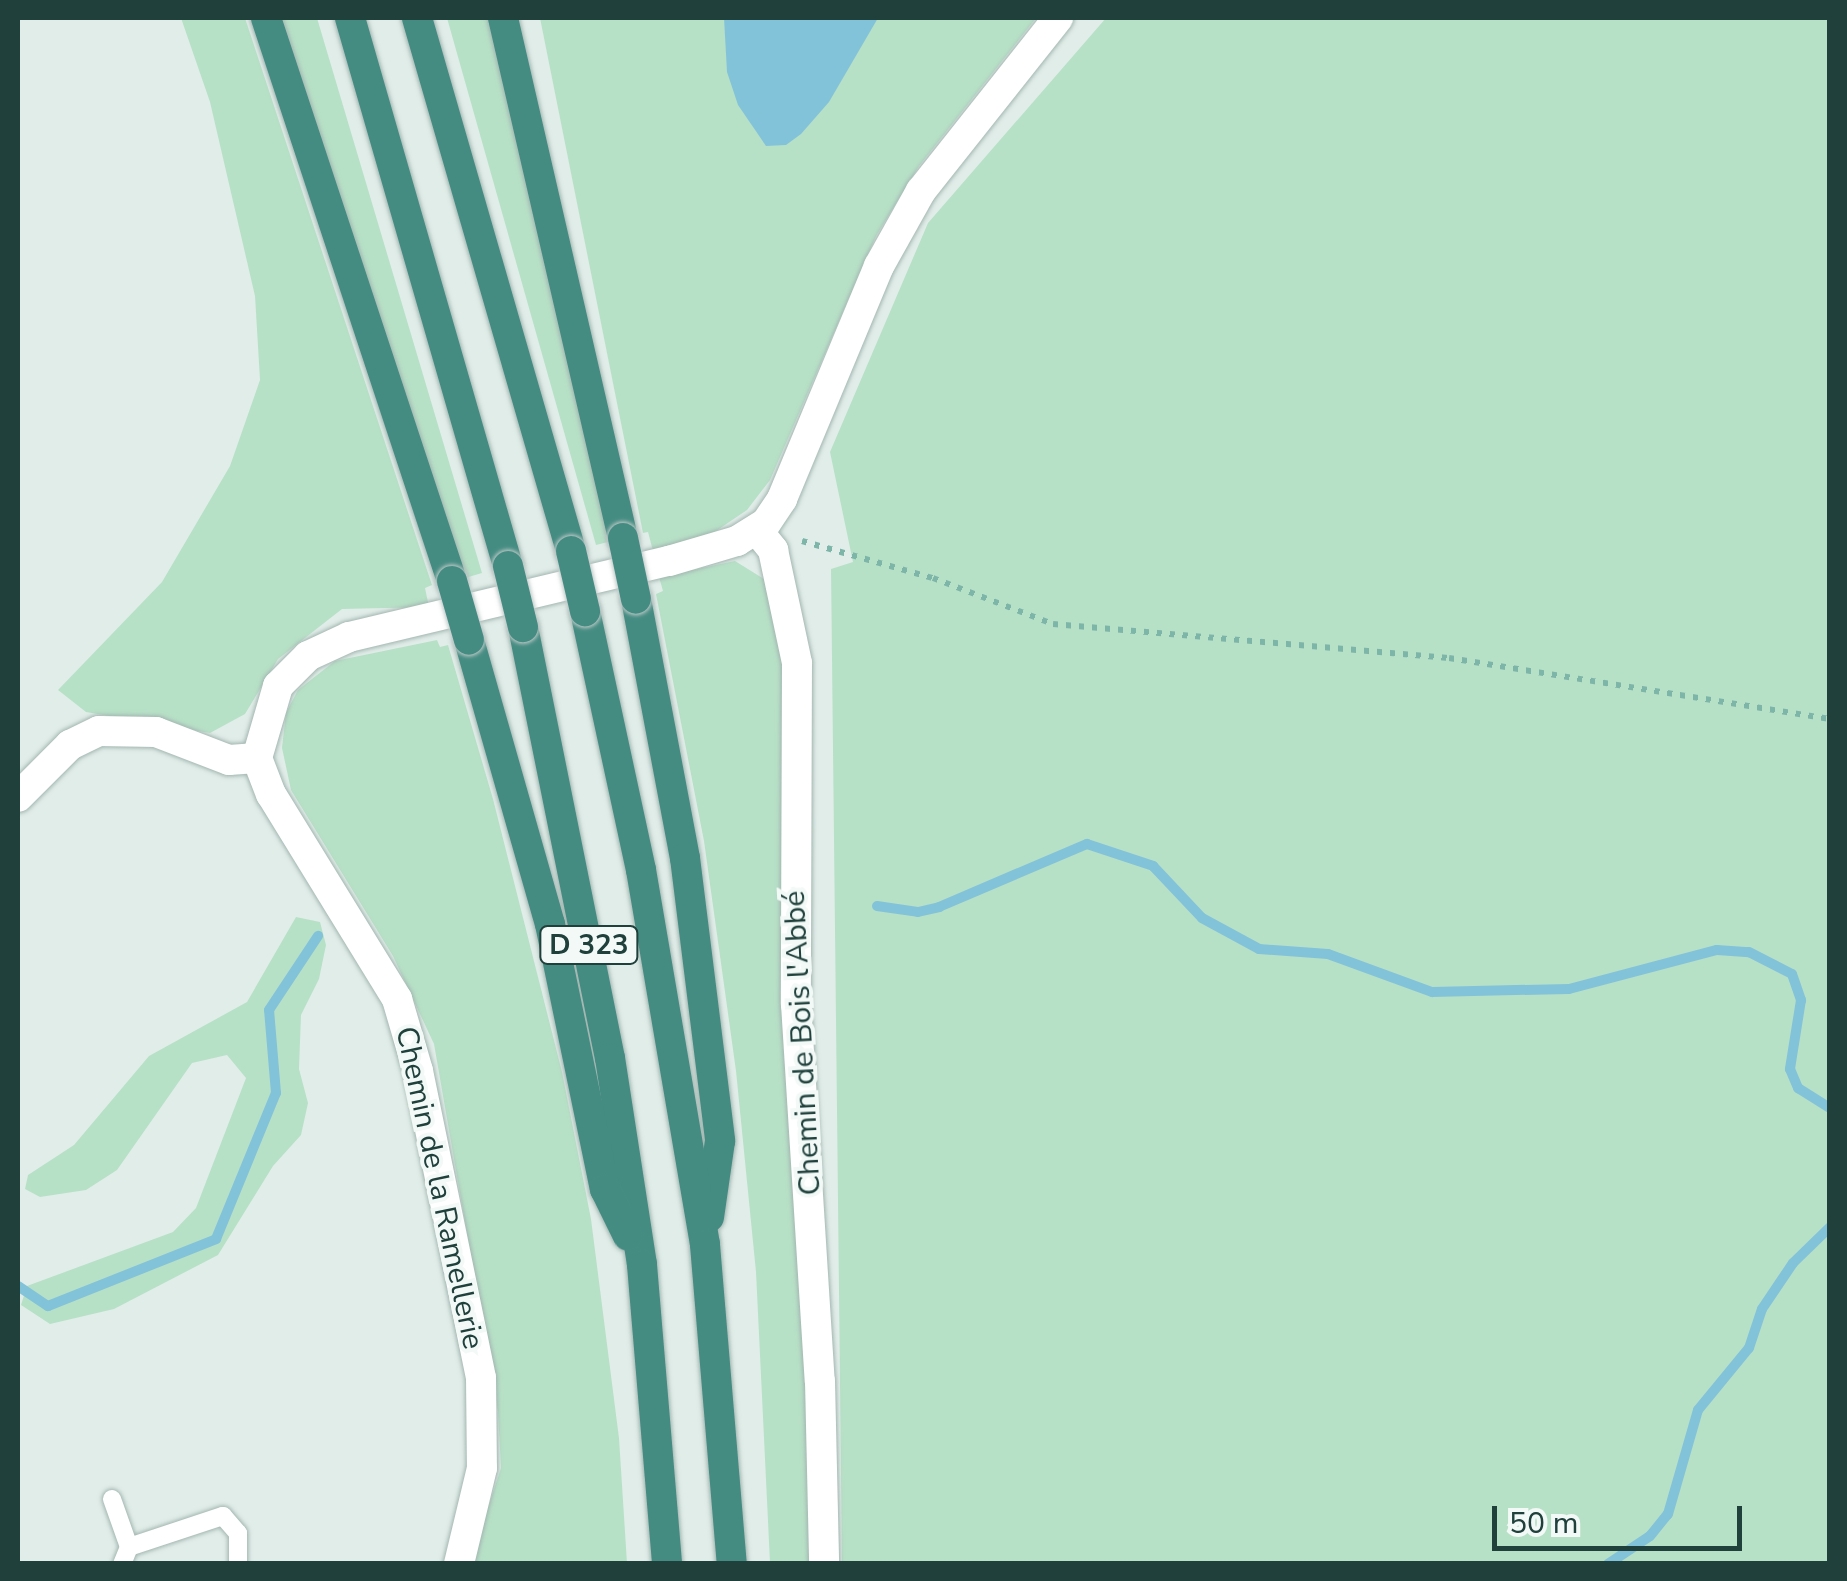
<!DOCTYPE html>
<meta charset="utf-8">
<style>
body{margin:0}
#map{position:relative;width:1847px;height:1581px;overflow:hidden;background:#e1ede9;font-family:"Nunito Sans",sans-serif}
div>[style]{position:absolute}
.green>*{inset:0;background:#b7e1c7}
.water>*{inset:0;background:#83c3d9}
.stream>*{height:10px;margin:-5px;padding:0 5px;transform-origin:5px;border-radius:5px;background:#83c3d9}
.path>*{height:6px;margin-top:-3px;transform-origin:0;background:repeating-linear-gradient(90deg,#7eb5a9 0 5px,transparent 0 13px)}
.roads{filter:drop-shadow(0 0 2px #a3b6b1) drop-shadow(0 0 2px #a3b6b1)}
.service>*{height:18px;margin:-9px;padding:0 9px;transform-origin:9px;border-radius:9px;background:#fff}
.minor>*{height:30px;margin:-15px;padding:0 15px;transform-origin:15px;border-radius:15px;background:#fff}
.trunk>*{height:30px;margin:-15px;padding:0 15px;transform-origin:15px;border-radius:15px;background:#448c82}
.bridges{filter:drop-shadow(0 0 2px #c0cac8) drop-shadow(0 0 2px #c0cac8)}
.trunk-bridge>*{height:30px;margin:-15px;padding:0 15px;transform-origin:15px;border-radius:15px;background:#448c82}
span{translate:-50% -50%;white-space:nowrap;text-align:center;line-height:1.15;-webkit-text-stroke:8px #f2f9f6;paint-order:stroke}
.shield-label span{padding:2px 8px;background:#f2f9f6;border:2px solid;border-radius:8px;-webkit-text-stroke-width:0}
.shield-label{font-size:28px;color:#1f403b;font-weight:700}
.street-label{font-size:30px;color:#1f403b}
.frame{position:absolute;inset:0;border:20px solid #1f403b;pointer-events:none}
.scale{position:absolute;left:1492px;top:1506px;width:250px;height:45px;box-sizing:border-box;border:5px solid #1f403b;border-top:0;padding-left:12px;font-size:30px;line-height:35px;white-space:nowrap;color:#1f403b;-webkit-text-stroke:8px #f2f9f6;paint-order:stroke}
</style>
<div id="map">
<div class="green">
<i style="clip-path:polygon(181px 18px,245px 18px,432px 585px,425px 588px,429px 607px,342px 609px,278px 659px,245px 714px,210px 733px,86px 712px,58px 690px,162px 582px,230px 466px,260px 380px,255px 296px,210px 102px)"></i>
<i style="clip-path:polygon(282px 18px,317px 18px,482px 573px,465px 578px)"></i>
<i style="clip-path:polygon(447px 18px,489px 18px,612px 541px,596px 545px)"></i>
<i style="clip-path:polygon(540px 18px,1036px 18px,919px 166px,876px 236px,770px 480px,747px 510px,710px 535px,653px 551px,648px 532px,643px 533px)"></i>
<i style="clip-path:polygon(1106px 18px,1829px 18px,1829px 1563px,842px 1563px,831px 569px,853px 562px,830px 452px,928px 223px)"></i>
<i style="clip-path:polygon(735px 561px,764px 579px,786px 678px,811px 1563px,770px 1563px,756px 1272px,736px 1071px,704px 841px,656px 594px,663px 591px,659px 577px)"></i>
<i style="clip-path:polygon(437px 640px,440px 647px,448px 645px,493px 799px,562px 1072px,591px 1219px,619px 1438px,627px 1563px,470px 1563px,501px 1468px,498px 1411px,434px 1044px,393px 956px,291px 790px,282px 748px,286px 713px,298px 690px,335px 661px)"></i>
<i style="clip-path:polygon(296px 917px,320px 922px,326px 945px,319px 979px,301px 1015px,299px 1069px,308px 1103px,301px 1135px,273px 1166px,218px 1255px,114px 1309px,50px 1324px,21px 1305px,27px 1286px,173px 1232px,196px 1208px,246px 1078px,227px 1055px,192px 1063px,117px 1170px,86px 1190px,40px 1197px,25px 1189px,28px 1175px,74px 1145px,149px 1056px,247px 1002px)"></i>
</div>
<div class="water">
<i style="clip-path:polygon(724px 18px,878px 18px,829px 102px,801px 134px,786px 145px,766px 146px,738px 105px,727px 72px)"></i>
</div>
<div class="stream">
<i style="left:877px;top:906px;width:41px;rotate:8.3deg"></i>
<i style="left:918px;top:912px;width:22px;rotate:-13deg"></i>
<i style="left:939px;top:907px;width:161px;rotate:-23.1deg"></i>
<i style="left:1087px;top:844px;width:70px;rotate:18.4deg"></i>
<i style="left:1153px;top:866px;width:71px;rotate:46.7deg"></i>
<i style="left:1202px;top:918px;width:65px;rotate:28.5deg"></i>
<i style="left:1259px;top:949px;width:69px;rotate:4.1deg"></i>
<i style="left:1328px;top:954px;width:111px;rotate:20.1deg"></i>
<i style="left:1432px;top:992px;width:137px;rotate:-1.3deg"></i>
<i style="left:1569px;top:989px;width:153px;rotate:-14.8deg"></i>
<i style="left:1717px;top:950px;width:32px;rotate:4deg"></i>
<i style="left:1749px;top:952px;width:48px;rotate:27.1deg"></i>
<i style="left:1792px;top:974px;width:28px;rotate:71deg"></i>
<i style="left:1801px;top:1000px;width:70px;rotate:99.1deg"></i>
<i style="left:1790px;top:1069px;width:21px;rotate:67deg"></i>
<i style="left:1798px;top:1088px;width:38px;rotate:32deg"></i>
<i style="left:18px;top:1286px;width:36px;rotate:34deg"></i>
<i style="left:48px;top:1306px;width:181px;rotate:-21.7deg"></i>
<i style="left:216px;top:1239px;width:158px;rotate:-67.7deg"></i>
<i style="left:276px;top:1093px;width:83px;rotate:-94.8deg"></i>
<i style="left:269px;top:1010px;width:89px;rotate:-56.5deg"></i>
<i style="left:1608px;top:1564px;width:50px;rotate:-33.7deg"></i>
<i style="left:1650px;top:1536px;width:28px;rotate:-51deg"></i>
<i style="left:1668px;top:1514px;width:108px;rotate:-73.9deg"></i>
<i style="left:1698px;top:1410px;width:80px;rotate:-50.6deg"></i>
<i style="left:1749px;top:1348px;width:41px;rotate:-71.6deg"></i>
<i style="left:1762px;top:1309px;width:55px;rotate:-56deg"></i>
<i style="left:1793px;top:1263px;width:52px;rotate:-44.2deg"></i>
</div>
<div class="path">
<i style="left:802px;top:541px;width:136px;rotate:15.8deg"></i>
<i style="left:933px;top:578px;width:129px;rotate:21deg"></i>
<i style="left:1053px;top:624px;width:397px;rotate:4.9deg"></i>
<i style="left:1449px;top:658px;width:386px;rotate:9.1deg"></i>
</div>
<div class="roads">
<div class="service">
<i style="left:112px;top:1499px;width:51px;rotate:70.5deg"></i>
<i style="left:129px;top:1547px;width:18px;rotate:112deg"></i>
<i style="left:129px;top:1547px;width:99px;rotate:-18.3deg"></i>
<i style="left:223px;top:1516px;width:23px;rotate:49deg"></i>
<i style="left:238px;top:1533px;width:31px;rotate:90deg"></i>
</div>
<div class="minor">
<i style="left:757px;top:530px;width:26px;rotate:51deg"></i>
<i style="left:773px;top:550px;width:116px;rotate:78deg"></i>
<i style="left:797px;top:663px;width:341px;rotate:90.2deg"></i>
<i style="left:796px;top:1004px;width:378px;rotate:86.4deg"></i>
<i style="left:820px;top:1381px;width:183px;rotate:88.7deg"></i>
<i style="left:257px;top:758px;width:75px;rotate:-73.7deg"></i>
<i style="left:278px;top:686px;width:42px;rotate:-45deg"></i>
<i style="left:308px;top:656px;width:45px;rotate:-24.9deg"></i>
<i style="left:349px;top:637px;width:329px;rotate:-13.4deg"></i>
<i style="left:669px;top:561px;width:71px;rotate:-16.4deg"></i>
<i style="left:737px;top:541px;width:34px;rotate:-32deg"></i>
<i style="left:766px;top:523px;width:29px;rotate:-56deg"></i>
<i style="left:782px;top:499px;width:252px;rotate:-67.4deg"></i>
<i style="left:879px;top:266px;width:86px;rotate:-60.8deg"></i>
<i style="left:921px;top:191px;width:221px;rotate:-51.6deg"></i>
<i style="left:257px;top:758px;width:39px;rotate:69deg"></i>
<i style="left:271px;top:794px;width:241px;rotate:58.4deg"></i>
<i style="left:397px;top:999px;width:75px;rotate:73.7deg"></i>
<i style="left:418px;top:1071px;width:313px;rotate:78.4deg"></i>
<i style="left:481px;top:1378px;width:90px;rotate:89.4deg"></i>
<i style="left:482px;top:1468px;width:99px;rotate:103.5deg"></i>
<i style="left:18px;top:797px;width:74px;rotate:-45deg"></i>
<i style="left:70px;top:745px;width:32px;rotate:-26deg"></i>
<i style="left:99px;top:731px;width:57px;rotate:1deg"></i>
<i style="left:156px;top:732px;width:78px;rotate:21deg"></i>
<i style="left:229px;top:760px;width:28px;rotate:-4deg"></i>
</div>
<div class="trunk">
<i style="left:266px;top:18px;width:593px;rotate:71.72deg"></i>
<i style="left:350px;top:18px;width:570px;rotate:73.92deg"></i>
<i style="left:417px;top:18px;width:555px;rotate:73.88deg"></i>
<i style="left:503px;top:18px;width:534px;rotate:77.01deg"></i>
<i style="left:636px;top:599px;width:264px;rotate:79.3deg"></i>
<i style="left:685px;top:858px;width:285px;rotate:82.9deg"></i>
<i style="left:720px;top:1141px;width:77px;rotate:98.2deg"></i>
<i style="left:585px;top:611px;width:265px;rotate:77.8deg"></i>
<i style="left:641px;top:870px;width:380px;rotate:80.3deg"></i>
<i style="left:705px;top:1245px;width:320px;rotate:85.2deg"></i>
<i style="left:523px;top:627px;width:440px;rotate:78.6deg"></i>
<i style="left:610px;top:1058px;width:209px;rotate:81.2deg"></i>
<i style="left:642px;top:1265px;width:300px;rotate:85.2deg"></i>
<i style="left:469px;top:640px;width:295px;rotate:74.1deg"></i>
<i style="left:550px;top:924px;width:271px;rotate:78.3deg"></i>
<i style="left:605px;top:1189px;width:52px;rotate:63.9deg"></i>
</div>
</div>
<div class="bridges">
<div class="trunk-bridge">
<i style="left:623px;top:538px;width:62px;rotate:78deg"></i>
<i style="left:571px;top:551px;width:62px;rotate:76.9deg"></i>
<i style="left:508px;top:566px;width:63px;rotate:76.2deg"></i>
<i style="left:452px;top:581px;width:61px;rotate:73.9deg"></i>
</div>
</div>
<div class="shield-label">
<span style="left:589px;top:945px">D 323</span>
</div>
<div class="street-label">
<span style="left:803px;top:1043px;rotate:-93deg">Chemin de Bois l'Abbé</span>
<span style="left:439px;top:1188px;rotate:78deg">Chemin de la Ramellerie</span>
</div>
<div class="frame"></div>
<div class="scale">50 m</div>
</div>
